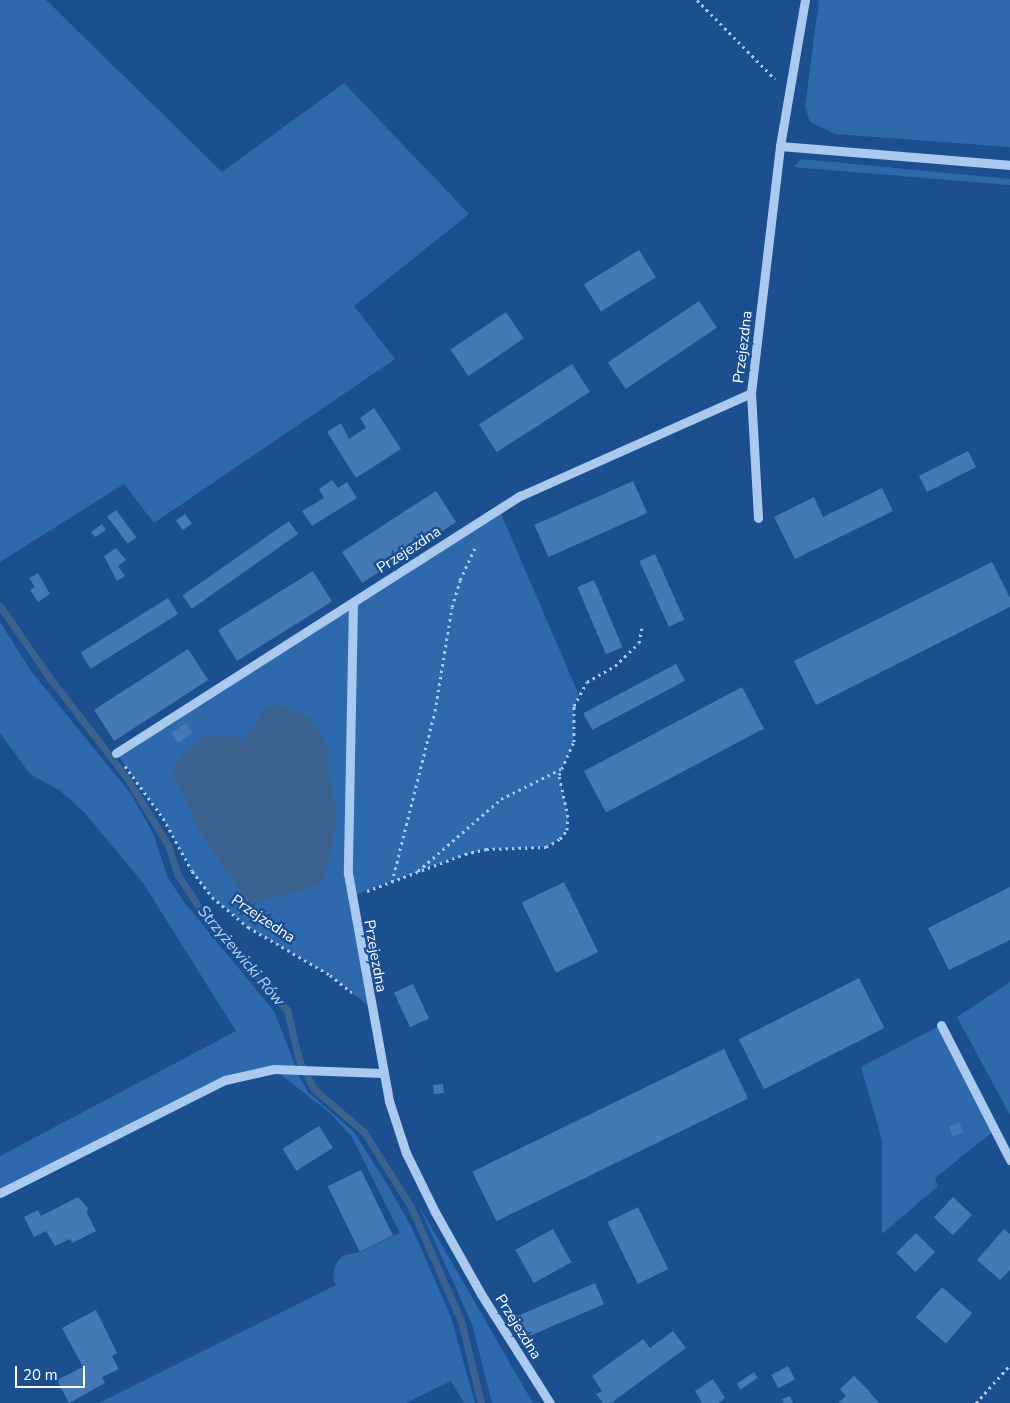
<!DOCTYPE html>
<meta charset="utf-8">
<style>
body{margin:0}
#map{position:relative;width:1010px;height:1403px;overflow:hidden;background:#1b4f8f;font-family:"Nunito Sans",sans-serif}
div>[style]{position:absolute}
.green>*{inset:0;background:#2e69ad}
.water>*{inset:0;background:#3c6290}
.stream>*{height:7px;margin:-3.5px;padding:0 3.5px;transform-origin:3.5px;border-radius:3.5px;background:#3c6290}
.building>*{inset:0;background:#4478b7;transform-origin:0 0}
.path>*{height:3px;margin-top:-1.5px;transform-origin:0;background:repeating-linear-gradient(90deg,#a9c9ee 0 2.5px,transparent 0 6.5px)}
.minor>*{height:9px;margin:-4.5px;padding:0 4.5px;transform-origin:4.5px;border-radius:4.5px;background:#a9c9ee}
span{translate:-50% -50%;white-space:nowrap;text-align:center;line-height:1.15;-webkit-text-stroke:5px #1b4f8f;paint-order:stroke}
.street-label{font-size:15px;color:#fff}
.water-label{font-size:16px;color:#b5d3f5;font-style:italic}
.scale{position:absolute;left:15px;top:1366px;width:70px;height:22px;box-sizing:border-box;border:2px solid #fff;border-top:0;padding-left:6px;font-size:15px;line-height:18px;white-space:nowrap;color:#fff;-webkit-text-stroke:4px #1b4f8f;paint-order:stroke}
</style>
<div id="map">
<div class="green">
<i style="clip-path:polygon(0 0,46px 0,222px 172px,344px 83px,469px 214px,354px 306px,395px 359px,154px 523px,124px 484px,0 562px)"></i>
<i style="clip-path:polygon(819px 0,1010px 0,1010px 147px,835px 134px,810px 122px,805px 107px)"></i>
<i style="clip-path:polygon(801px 159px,1010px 179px,1010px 185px,794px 167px)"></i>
<i style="clip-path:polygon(499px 509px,579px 695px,574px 706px,574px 742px,559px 775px,568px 817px,567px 830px,560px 839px,546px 847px,486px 849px,465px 854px,350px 897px,370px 1007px,330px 975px,248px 927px,212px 897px,192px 871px,163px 818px,116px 753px)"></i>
<i style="clip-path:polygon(0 622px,31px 671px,131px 794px,153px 833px,168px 878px,184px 902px,274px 1011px,300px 1078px,308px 1092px,354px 1132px,390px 1189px,412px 1228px,451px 1317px,475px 1403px,464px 1403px,451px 1381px,406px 1403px,99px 1403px,336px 1285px,333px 1279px,335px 1266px,342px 1256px,360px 1252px,400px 1233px,352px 1137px,332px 1115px,274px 1069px,250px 1072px,0 1193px,0 1156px,236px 1031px,143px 883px,84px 812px,59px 790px,30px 774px,0 733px)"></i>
<i style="clip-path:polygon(1010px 982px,1010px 1115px,957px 1017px)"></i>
<i style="clip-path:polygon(941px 1025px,995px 1130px,935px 1178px,938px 1186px,882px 1234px,882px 1140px,861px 1067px)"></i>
<i style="clip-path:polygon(418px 1204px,533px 1403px,492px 1403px,472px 1324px)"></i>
</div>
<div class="water">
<i style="clip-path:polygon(275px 705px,309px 717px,330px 750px,327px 766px,336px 809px,334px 837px,324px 879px,316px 886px,250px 904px,197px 828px,182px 791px,172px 776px,179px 757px,206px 736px,223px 734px,244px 740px,266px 708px)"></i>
</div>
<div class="stream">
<i style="left:0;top:606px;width:86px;rotate:55.4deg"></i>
<i style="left:49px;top:677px;width:128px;rotate:52.3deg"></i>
<i style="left:127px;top:778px;width:79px;rotate:58.5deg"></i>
<i style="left:168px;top:845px;width:32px;rotate:72deg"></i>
<i style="left:178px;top:875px;width:51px;rotate:56.9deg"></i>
<i style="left:206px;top:918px;width:123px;rotate:48.6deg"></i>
<i style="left:287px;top:1010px;width:51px;rotate:76.5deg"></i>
<i style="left:299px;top:1060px;width:33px;rotate:63deg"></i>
<i style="left:314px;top:1089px;width:66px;rotate:40.7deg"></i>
<i style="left:364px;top:1132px;width:89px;rotate:57.9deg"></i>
<i style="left:411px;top:1207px;width:124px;rotate:66.3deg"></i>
<i style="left:461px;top:1321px;width:84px;rotate:76.3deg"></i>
</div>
<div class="building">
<i style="left:639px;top:250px;width:32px;height:65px;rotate:58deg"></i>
<i style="left:699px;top:301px;width:32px;height:110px;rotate:56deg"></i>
<i style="left:506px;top:312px;width:32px;height:67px;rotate:56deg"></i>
<i style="left:572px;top:364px;width:33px;height:111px;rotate:57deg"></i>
<i style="clip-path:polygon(374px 408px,401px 449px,356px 478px,327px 432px,341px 423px,349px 439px,366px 428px,360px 418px)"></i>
<i style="left:968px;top:451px;width:18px;height:55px;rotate:63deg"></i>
<i style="clip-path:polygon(332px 480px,338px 488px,347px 482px,357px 498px,312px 526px,302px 511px,324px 498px,319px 489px)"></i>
<i style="left:633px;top:481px;width:35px;height:108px;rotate:66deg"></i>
<i style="clip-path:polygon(882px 488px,893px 511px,795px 559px,774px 517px,814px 497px,823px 517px)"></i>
<i style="left:436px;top:491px;width:37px;height:112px;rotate:57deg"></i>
<i style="left:116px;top:510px;width:34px;height:11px;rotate:53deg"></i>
<i style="left:185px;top:514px;width:12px;height:11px;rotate:55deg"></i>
<i style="left:289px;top:521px;width:16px;height:130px;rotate:55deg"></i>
<i style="clip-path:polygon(102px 524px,106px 530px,95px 537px,91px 532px)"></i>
<i style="clip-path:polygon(116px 548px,126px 560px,118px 566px,125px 576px,117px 581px,104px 556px)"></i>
<i style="left:655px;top:554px;width:72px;height:17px;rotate:66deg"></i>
<i style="clip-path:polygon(992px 562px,1010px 598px,1010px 607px,816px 705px,794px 661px)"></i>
<i style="left:313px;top:571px;width:36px;height:112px;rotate:58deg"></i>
<i style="clip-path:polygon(38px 573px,50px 594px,38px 602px,30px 590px,35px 587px,29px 578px)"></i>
<i style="left:594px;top:580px;width:73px;height:18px;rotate:67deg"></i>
<i style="left:168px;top:598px;width:19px;height:103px;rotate:58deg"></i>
<i style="left:188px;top:649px;width:37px;height:112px;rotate:57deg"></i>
<i style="left:676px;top:664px;width:19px;height:105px;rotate:62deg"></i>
<i style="left:742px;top:687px;width:47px;height:179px;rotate:62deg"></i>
<i style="left:186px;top:723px;width:12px;height:18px;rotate:55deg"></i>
<i style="left:564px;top:882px;width:78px;height:47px;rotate:64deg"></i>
<i style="clip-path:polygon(1010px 887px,1010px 940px,949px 970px,928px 928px)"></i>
<i style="left:859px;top:978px;width:56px;height:135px;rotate:63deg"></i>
<i style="left:413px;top:984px;width:38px;height:21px;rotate:65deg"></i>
<i style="left:724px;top:1049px;width:55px;height:280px;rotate:64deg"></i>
<i style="left:443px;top:1084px;width:9px;height:10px;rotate:84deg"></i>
<i style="clip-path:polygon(959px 1122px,963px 1132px,953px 1137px,949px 1127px)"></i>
<i style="left:319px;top:1126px;width:26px;height:43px;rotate:58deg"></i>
<i style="left:361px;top:1170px;width:73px;height:37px;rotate:64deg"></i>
<i style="clip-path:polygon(78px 1197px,88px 1208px,87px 1213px,96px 1231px,72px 1243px,70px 1239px,55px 1246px,46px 1231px,34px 1237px,24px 1217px,38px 1210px,41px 1216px)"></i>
<i style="left:953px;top:1197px;width:26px;height:28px;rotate:43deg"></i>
<i style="left:638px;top:1207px;width:69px;height:34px;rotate:64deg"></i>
<i style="left:553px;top:1229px;width:38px;height:43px;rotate:61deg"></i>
<i style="clip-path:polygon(1004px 1229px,1010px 1234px,1010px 1270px,1000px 1280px,977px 1260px)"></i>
<i style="left:916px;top:1233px;width:27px;height:28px;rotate:45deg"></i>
<i style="left:595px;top:1283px;width:23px;height:85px;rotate:67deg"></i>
<i style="left:942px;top:1287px;width:40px;height:40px;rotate:41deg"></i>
<i style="clip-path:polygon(96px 1310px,117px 1353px,112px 1356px,119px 1369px,102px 1377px,105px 1383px,69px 1403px,57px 1380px,83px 1367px,62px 1328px)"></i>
<i style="clip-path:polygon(673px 1331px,686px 1348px,611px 1403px,603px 1403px,596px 1394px,602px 1391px,592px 1376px,643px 1339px,650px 1348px)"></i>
<i style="left:788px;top:1366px;width:15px;height:19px;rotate:62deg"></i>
<i style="left:754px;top:1372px;width:7px;height:21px;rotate:56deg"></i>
<i style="clip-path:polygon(854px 1376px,867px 1389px,879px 1403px,838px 1403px,846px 1396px,840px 1389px)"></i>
<i style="clip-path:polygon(713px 1379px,725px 1398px,718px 1403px,702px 1403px,695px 1391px)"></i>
<i style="clip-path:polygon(790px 1396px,793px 1403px,784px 1403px,782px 1399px)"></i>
</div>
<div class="path">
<i style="left:697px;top:0;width:111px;rotate:45.4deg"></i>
<i style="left:125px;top:766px;width:64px;rotate:53.8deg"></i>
<i style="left:163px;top:818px;width:60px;rotate:61.3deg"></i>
<i style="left:192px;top:871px;width:33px;rotate:52deg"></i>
<i style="left:212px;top:897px;width:47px;rotate:39.8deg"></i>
<i style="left:248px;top:927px;width:95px;rotate:30.3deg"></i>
<i style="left:330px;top:975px;width:28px;rotate:39deg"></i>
<i style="left:418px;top:871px;width:110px;rotate:-40.9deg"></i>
<i style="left:501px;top:799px;width:67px;rotate:-26.6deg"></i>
<i style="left:392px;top:882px;width:176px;rotate:-75.9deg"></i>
<i style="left:435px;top:711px;width:105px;rotate:-80.7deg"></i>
<i style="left:452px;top:607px;width:28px;rotate:-73deg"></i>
<i style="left:460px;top:580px;width:38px;rotate:-65deg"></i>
<i style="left:367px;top:891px;width:105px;rotate:-20.7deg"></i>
<i style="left:465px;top:854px;width:22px;rotate:-13deg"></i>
<i style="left:486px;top:849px;width:60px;rotate:-1.9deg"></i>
<i style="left:546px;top:847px;width:16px;rotate:-30deg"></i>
<i style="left:560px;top:839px;width:11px;rotate:-52deg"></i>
<i style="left:567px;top:830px;width:13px;rotate:-86deg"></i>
<i style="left:568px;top:817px;width:43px;rotate:-102.1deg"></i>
<i style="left:559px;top:775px;width:36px;rotate:-66deg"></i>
<i style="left:574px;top:742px;width:36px;rotate:-90deg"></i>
<i style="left:574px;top:706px;width:27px;rotate:-62deg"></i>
<i style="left:587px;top:682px;width:32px;rotate:-30deg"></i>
<i style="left:615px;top:666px;width:33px;rotate:-44deg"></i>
<i style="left:639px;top:643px;width:15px;rotate:-79deg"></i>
<i style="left:976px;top:1403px;width:51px;rotate:-48.2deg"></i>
</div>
<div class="minor">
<i style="left:780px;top:146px;width:231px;rotate:4.7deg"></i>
<i style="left:758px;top:518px;width:125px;rotate:-93.2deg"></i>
<i style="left:751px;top:393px;width:249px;rotate:-83.3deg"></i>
<i style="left:780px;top:146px;width:148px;rotate:-80.3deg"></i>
<i style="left:353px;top:602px;width:271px;rotate:91.1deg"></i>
<i style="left:348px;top:873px;width:232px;rotate:79.8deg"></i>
<i style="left:389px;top:1101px;width:55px;rotate:71.9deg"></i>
<i style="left:406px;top:1153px;width:66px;rotate:63.8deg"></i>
<i style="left:435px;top:1212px;width:94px;rotate:60.7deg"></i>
<i style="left:481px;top:1294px;width:129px;rotate:57.7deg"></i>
<i style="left:116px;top:753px;width:479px;rotate:-32.5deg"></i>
<i style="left:520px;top:496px;width:253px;rotate:-24deg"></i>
<i style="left:941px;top:1025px;width:152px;rotate:62.9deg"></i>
<i style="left:0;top:1193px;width:252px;rotate:-26.7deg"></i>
<i style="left:225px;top:1080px;width:50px;rotate:-12.7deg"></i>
<i style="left:274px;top:1069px;width:109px;rotate:2.1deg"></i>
</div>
<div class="street-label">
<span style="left:743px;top:347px;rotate:-83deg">Przejezdna</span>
<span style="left:409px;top:550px;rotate:-33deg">Przejezdna</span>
<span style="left:263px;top:919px;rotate:34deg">Przejzedna</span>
<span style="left:375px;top:956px;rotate:80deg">Przejezdna</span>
<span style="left:518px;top:1327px;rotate:58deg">Przejezdna</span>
</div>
<div class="water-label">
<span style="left:241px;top:956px;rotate:50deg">Strzyżewicki Rów</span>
</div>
<div class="scale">20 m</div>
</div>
